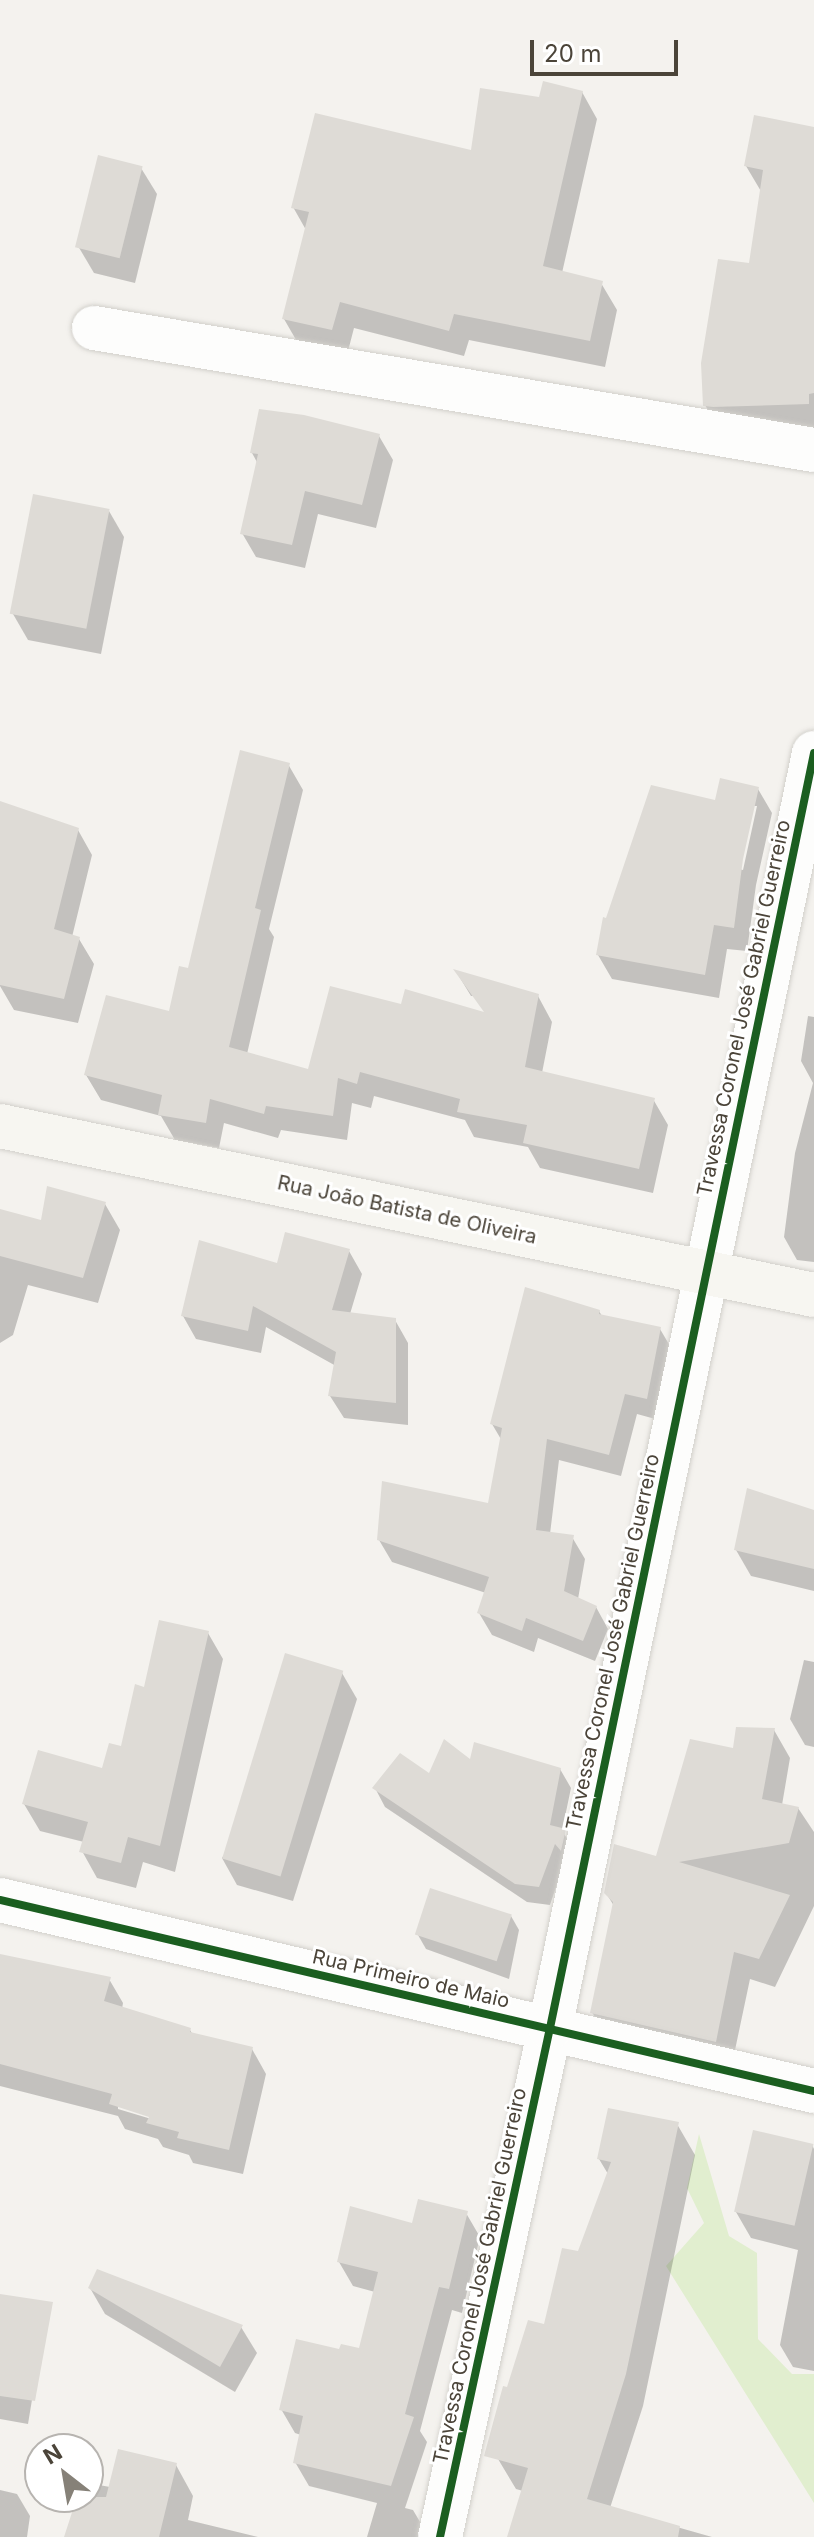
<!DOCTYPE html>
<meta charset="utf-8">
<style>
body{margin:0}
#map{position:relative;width:814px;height:2537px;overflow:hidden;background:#f4f2ee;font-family:Inter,sans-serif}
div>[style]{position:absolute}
.green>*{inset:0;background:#e1eecf}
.shadow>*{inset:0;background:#0003}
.building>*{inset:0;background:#dedbd6;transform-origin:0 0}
.roads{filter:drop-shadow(0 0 2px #d2d0cb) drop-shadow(0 0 2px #d2d0cb)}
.street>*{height:44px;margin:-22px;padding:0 22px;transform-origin:22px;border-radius:22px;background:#fdfdfc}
.secondary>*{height:44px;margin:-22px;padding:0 22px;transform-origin:22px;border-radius:22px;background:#f7f6f1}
.cycleway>*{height:8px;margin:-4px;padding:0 4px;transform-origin:4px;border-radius:4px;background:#1b5e20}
span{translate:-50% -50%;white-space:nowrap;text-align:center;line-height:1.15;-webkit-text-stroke:6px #fff;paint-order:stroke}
.street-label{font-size:20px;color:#4b4439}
.north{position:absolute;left:24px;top:2433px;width:80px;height:80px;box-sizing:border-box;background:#fff;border:2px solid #b7b4b0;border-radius:50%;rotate:329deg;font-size:22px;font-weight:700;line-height:32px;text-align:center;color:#4b4439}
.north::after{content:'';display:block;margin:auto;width:28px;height:36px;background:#868178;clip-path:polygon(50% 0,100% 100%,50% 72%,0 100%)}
.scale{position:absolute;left:530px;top:40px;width:148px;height:36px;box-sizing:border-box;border:4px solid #4b4439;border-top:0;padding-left:10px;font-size:24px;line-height:28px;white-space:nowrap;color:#4b4439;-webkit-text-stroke:6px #fff;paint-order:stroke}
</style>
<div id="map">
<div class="green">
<i style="clip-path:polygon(699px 2134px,729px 2236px,757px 2253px,758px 2339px,792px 2374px,814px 2374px,814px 2503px,666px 2266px,704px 2223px,687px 2188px)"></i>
</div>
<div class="shadow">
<i style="clip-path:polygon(582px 92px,597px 119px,562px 273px,601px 283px,617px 310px,605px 367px,469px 340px,464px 356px,354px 328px,347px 355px,299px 345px,284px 319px,306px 230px,293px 207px,472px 153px,541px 100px)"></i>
<i style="clip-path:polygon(814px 129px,814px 430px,720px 432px,705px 405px,751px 266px,762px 193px,746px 166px)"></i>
<i style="clip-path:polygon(141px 168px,157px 194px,135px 283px,94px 273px,78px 246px)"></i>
<i style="clip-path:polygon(379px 436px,393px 460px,376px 528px,318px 514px,305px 568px,256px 557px,242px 533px,258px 464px,252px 453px)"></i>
<i style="clip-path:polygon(109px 511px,124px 537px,101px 654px,28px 640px,13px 614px)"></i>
<i style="clip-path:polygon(288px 764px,303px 790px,269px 929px,274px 937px,247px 1054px,309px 1072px,402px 1006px,492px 1019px,475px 996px,471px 996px,457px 973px,538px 996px,552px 1022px,542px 1073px,653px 1099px,668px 1125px,653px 1193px,540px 1168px,528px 1147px,474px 1137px,465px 1120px,374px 1096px,371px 1108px,352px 1103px,347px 1140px,281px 1130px,278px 1138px,224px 1123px,219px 1148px,175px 1140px,161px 1116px,101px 1100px,86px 1075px,170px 1014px)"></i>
<i style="clip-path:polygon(evenodd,758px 789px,772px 813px,756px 885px,747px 951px,727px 949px,719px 998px,612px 979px,598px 955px,608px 920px,717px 802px,758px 789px,753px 806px,757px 806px,743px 870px,739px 869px,753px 806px)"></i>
<i style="clip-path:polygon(0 804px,78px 830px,92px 855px,72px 937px,79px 939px,94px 964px,78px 1023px,14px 1010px,0 986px)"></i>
<i style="clip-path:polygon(808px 1016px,814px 1017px,814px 1262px,797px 1260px,784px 1237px,795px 1153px,813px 1083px,801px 1061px)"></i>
<i style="clip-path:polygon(105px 1204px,120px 1230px,98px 1303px,28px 1285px,13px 1335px,0 1343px,0 1211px,43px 1223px)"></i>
<i style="clip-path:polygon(349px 1251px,362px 1274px,350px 1314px,395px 1320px,408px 1343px,408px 1425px,344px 1418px,330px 1396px,336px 1366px,266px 1327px,261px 1353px,196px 1339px,183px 1316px,279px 1266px)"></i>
<i style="clip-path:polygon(599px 1311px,602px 1316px,660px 1329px,673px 1351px,659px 1420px,637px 1414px,621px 1476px,559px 1460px,550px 1534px,572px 1537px,585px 1559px,578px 1599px,596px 1607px,608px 1629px,595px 1661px,538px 1638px,534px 1652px,492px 1635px,479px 1613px,486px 1593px,392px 1562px,379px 1540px,489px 1505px,502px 1441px,492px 1424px)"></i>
<i style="clip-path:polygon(814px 1518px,814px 1591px,751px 1576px,736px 1550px)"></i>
<i style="clip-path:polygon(208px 1633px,223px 1659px,175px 1872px,143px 1862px,136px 1888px,97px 1878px,82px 1851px,84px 1842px,40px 1831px,24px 1804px,103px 1771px,123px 1748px,146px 1690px)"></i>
<i style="clip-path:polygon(804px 1660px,814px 1662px,814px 1747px,805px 1745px,790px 1719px)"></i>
<i style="clip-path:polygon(342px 1673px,357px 1699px,293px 1901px,237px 1885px,222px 1858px)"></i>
<i style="clip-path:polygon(774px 1730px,790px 1758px,782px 1805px,798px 1808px,814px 1832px,814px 1906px,775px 1987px,750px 1979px,731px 2069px,608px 2041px,592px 2012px,614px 1906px,606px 1893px,657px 1858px,734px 1750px)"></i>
<i style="clip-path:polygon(471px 1763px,560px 1769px,571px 1788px,562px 1831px,575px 1850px,565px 1861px,550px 1905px,527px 1902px,385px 1807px,375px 1788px)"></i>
<i style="clip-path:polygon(511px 1916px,519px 1930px,509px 1979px,426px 1949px,418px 1935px)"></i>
<i style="clip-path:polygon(evenodd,0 1956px,109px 1979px,123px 2003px,122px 2009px,190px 2030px,193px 2035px,252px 2049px,266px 2074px,243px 2174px,193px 2163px,189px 2155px,163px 2147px,158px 2139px,125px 2129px,118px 2116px,0 2086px,0 1956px,118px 2105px,159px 2118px,158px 2121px,118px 2109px,118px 2105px)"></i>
<i style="clip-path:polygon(677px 2124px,695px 2155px,643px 2406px,610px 2508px,712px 2537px,512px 2537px,523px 2491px,516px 2489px,498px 2459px,545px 2327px,579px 2253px,608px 2174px,599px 2159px)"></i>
<i style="clip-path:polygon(812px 2145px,814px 2149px,814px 2371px,793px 2367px,780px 2345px,798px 2250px,751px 2238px,736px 2212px)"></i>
<i style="clip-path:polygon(466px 2213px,480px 2237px,462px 2313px,452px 2310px,420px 2431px,427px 2442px,405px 2508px,413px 2510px,429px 2537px,367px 2537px,377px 2503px,309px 2486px,295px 2462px,301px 2435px,295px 2433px,281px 2409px,341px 2352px,360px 2350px,375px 2292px,353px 2286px,339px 2262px,413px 2225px)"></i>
<i style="clip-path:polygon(90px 2288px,241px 2327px,257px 2353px,235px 2392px,105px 2314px)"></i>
<i style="clip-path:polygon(0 2296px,44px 2327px,28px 2424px,0 2419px)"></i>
<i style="clip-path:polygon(176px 2465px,193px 2496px,188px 2520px,258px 2537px,66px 2537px,79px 2497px,88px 2497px,88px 2483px,110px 2487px)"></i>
<i style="clip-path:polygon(0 2490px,17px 2494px,30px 2516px,27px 2537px,0 2537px)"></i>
</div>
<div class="building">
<i style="clip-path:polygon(543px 81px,583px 91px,543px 266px,603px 281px,590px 341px,454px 314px,449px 331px,340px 302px,332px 330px,282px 319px,309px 212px,291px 208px,315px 113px,471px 150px,480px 88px,539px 97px)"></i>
<i style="clip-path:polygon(754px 115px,814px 127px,814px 393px,809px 394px,809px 404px,713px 407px,703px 406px,701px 363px,718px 259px,749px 263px,763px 170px,744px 166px)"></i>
<i style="left:98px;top:155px;width:46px;height:95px;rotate:14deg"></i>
<i style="clip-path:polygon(259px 409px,304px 415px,380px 434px,362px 505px,305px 491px,292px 545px,240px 534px,258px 454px,250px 453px)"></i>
<i style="left:33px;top:494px;width:78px;height:122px;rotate:11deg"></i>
<i style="clip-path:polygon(240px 750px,290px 763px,255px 908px,261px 910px,229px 1047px,308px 1069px,330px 986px,401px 1004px,405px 989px,484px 1012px,453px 969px,539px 994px,525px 1067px,655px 1098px,639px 1169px,523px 1143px,527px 1125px,457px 1112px,460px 1099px,360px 1072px,357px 1084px,338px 1078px,333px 1116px,266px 1106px,264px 1114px,210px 1099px,206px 1123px,158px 1115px,162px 1095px,84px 1075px,106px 995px,169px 1011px,179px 966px,188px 968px)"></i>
<i style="clip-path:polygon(720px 778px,759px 787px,743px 859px,734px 928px,714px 925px,705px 975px,596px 955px,603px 917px,606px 918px,651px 785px,715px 800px)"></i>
<i style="clip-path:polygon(0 801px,79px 828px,54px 929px,80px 937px,64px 999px,0 985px)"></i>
<i style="clip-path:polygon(47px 1186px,106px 1202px,83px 1278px,0 1256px,0 1209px,41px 1220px)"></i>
<i style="clip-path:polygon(285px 1232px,350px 1249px,332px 1310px,396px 1318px,396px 1403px,328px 1396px,336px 1352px,253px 1306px,248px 1331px,181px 1316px,199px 1240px,277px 1263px)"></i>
<i style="clip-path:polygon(525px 1287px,600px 1310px,599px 1314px,661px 1327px,647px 1399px,625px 1394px,609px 1455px,547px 1439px,536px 1530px,574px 1535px,564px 1591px,597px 1606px,583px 1641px,526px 1618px,522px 1631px,477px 1613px,489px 1577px,377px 1540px,382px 1481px,488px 1503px,502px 1428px,490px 1424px)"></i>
<i style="clip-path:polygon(747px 1488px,814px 1510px,814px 1569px,734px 1550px)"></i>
<i style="clip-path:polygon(159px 1620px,209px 1631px,160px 1846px,128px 1837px,121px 1863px,79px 1852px,88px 1822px,22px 1804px,38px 1750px,102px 1768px,109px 1743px,121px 1746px,135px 1684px,144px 1687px)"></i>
<i style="left:285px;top:1653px;width:61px;height:215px;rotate:17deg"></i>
<i style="clip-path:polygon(736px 1727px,775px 1728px,762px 1799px,799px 1807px,789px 1843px,679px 1862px,790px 1895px,759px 1959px,734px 1952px,716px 2042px,590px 2013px,613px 1902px,604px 1893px,614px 1844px,656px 1856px,690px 1739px,733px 1748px)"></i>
<i style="clip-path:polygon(444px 1739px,470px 1759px,474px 1742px,561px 1768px,550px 1825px,566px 1829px,561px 1851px,555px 1844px,539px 1887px,515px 1884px,372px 1788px,400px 1753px,429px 1773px)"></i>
<i style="left:430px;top:1888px;width:86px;height:49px;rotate:18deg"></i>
<i style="clip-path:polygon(0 1954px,111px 1977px,104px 2001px,191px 2028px,190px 2032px,253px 2047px,229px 2150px,177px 2138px,179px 2132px,146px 2123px,149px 2117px,109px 2104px,112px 2094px,0 2064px)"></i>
<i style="clip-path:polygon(608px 2108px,679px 2122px,626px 2374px,587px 2499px,680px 2526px,678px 2537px,507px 2537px,528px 2468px,484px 2456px,503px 2386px,507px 2387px,528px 2320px,544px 2324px,562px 2248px,578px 2251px,611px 2162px,597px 2159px)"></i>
<i style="left:753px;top:2130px;width:62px;height:84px;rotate:13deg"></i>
<i style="clip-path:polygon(418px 2199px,468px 2211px,449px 2289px,439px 2287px,405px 2414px,414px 2417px,391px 2486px,293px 2463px,303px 2416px,279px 2410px,296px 2339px,339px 2349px,341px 2344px,359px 2348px,378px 2272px,337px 2262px,350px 2206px,412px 2223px)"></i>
<i style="clip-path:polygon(97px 2269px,243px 2325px,220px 2367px,88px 2288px)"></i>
<i style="clip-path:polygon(0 2294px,53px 2302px,35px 2401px,0 2396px)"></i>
<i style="clip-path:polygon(118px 2449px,177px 2463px,159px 2537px,64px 2537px,77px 2497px,106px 2497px)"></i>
</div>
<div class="roads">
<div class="street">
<i style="left:94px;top:328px;width:730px;rotate:9.62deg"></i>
<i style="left:0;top:1900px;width:836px;rotate:13.21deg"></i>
<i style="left:440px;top:2537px;width:521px;rotate:-77.81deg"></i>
<i style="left:550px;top:2028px;width:1302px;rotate:-78.3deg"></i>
</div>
<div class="secondary">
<i style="left:0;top:1126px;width:831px;rotate:11.73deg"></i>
</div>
</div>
<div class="cycleway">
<i style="left:0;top:1900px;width:836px;rotate:13.21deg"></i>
<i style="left:440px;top:2537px;width:521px;rotate:-77.81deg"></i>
<i style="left:550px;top:2028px;width:1302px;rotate:-78.3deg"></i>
</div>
<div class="street-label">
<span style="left:744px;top:1008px;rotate:-78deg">Travessa Coronel José Gabriel Guerreiro</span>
<span style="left:407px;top:1210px;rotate:12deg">Rua João Batista de Oliveira</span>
<span style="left:613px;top:1642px;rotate:-78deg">Travessa Coronel José Gabriel Guerreiro</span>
<span style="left:411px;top:1979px;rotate:13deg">Rua Primeiro de Maio</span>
<span style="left:480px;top:2276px;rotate:-78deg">Travessa Coronel José Gabriel Guerreiro</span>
</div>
<div class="north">N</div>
<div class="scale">20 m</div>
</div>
